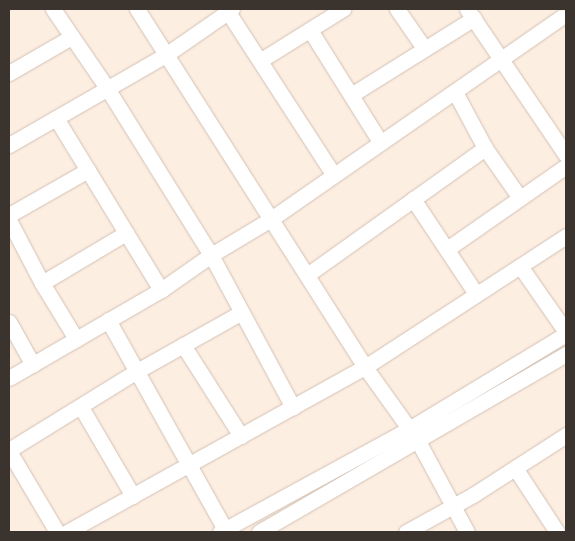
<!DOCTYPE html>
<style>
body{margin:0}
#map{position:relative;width:575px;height:541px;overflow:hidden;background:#fdeee2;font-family:"Titillium Web",sans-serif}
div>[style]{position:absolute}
.roads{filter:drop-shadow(0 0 1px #d3c1b3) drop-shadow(0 0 1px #d3c1b3)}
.minor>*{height:15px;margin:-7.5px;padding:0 7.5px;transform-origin:7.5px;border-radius:7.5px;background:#fff}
span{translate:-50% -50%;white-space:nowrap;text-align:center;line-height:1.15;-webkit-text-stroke:4.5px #fefefe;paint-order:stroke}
.frame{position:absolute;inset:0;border:10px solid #3b332e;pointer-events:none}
</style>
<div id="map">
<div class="roads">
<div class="minor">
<i style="left:53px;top:9px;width:96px;rotate:55.6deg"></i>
<i style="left:107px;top:88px;width:197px;rotate:58.1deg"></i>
<i style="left:211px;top:255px;width:173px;rotate:61.7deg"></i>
<i style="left:137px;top:9px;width:424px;rotate:57.5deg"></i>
<i style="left:365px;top:367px;width:91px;rotate:54.4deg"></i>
<i style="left:418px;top:441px;width:103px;rotate:61.7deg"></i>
<i style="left:226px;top:9px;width:198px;rotate:57deg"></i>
<i style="left:397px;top:9px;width:47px;rotate:55.3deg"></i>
<i style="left:467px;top:9px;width:176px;rotate:55.9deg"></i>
<i style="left:310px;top:30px;width:133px;rotate:57.9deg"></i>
<i style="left:261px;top:60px;width:97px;rotate:-31.9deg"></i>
<i style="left:9px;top:73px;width:72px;rotate:-30.1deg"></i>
<i style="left:455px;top:92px;width:64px;rotate:61.8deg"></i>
<i style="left:485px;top:148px;width:61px;rotate:55deg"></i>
<i style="left:351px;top:95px;width:145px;rotate:-32deg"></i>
<i style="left:56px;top:118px;width:202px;rotate:58.6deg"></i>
<i style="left:9px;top:145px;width:182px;rotate:-29.9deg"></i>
<i style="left:167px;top:54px;width:79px;rotate:-34.7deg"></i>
<i style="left:413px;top:199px;width:114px;rotate:56.4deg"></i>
<i style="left:9px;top:215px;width:91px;rotate:-29.7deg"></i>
<i style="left:9px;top:220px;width:71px;rotate:62.4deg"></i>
<i style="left:42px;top:283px;width:66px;rotate:58.7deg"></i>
<i style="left:447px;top:249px;width:145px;rotate:-34.9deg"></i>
<i style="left:520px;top:266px;width:80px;rotate:55.1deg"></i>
<i style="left:307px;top:275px;width:219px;rotate:-35.5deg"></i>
<i style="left:42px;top:283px;width:98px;rotate:-30.8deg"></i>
<i style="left:108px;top:320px;width:240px;rotate:60.8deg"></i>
<i style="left:9px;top:322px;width:49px;rotate:60.8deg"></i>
<i style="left:183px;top:345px;width:108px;rotate:57.5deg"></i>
<i style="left:9px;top:378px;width:176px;rotate:-30.1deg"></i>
<i style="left:161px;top:290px;width:61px;rotate:-35deg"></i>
<i style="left:211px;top:255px;width:70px;rotate:-31deg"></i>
<i style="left:271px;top:219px;width:354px;rotate:-34.8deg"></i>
<i style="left:81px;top:407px;width:103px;rotate:59.7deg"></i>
<i style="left:9px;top:450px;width:150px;rotate:-31.7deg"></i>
<i style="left:137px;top:371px;width:120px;rotate:-29.3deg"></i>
<i style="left:9px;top:451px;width:94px;rotate:59.3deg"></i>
<i style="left:515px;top:468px;width:77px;rotate:56.7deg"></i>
<i style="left:67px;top:532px;width:341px;rotate:-29deg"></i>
<i style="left:365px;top:367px;width:240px;rotate:-33.1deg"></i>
<i style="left:220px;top:532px;width:215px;rotate:-28.6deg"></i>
<i style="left:409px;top:429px;width:184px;rotate:-31.2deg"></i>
<i style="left:259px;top:532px;width:355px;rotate:-30.1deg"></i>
<i style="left:406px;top:532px;width:77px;rotate:-28.9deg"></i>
<i style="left:473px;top:495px;width:111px;rotate:-32.8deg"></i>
</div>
</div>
<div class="frame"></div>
</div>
